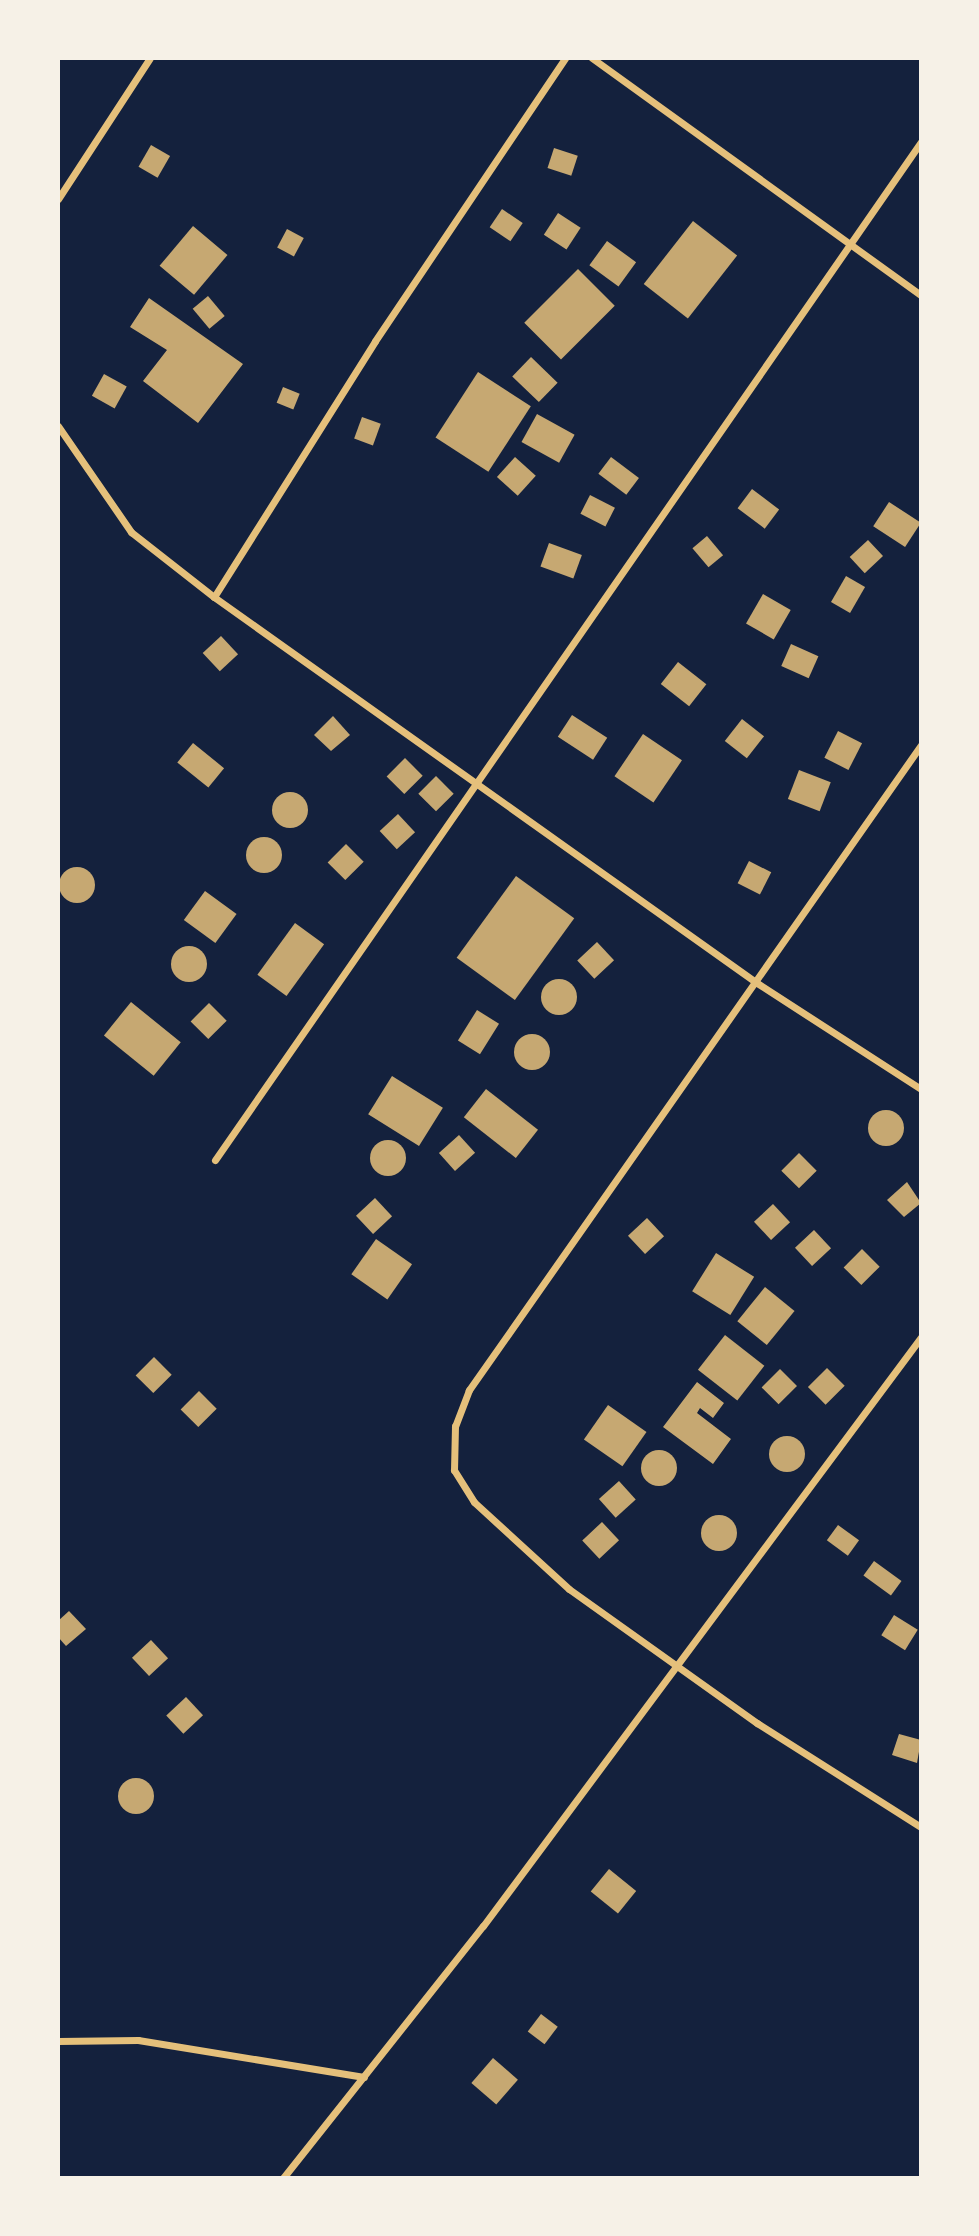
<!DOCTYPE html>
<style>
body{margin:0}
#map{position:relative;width:979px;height:2236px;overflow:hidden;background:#14213d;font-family:Literata,serif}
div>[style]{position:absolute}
.building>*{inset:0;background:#c6a872;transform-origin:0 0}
.round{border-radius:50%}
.minor>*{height:7px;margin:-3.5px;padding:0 3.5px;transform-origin:3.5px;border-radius:3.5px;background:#e5c07b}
span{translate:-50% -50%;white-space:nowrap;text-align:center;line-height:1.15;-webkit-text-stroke:6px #f6f1e7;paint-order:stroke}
.frame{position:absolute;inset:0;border:60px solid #f6f1e7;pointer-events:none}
</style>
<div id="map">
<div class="building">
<i style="left:151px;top:145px;width:22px;height:25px;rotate:30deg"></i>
<i style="left:554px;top:148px;width:25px;height:21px;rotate:18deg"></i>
<i style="left:502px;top:209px;width:25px;height:22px;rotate:34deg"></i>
<i style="left:558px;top:213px;width:27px;height:26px;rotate:33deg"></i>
<i style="left:693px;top:221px;width:56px;height:80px;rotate:38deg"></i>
<i style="left:193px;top:226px;width:45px;height:52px;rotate:40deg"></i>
<i style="left:287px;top:229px;width:19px;height:21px;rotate:28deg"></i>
<i style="left:607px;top:241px;width:36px;height:30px;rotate:36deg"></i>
<i style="left:578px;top:269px;width:52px;height:76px;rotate:45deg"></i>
<i style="left:208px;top:296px;width:26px;height:20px;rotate:50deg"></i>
<i style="clip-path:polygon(149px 298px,243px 364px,198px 423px,143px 381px,167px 350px,130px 327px)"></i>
<i style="left:531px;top:357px;width:37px;height:27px;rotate:44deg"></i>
<i style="left:478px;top:372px;width:63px;height:78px;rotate:33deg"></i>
<i style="left:104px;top:374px;width:26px;height:25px;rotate:29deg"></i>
<i style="left:283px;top:387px;width:18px;height:17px;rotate:22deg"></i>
<i style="left:537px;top:414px;width:43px;height:32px;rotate:29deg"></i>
<i style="left:362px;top:417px;width:20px;height:23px;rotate:20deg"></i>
<i style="left:515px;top:457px;width:28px;height:27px;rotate:42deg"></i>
<i style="left:611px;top:457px;width:35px;height:21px;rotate:37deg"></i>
<i style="left:752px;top:489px;width:34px;height:24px;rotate:37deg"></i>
<i style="left:590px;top:495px;width:28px;height:21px;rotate:27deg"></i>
<i style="left:889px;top:502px;width:38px;height:29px;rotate:33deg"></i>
<i style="left:707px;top:536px;width:25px;height:19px;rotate:50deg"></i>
<i style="left:868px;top:540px;width:22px;height:25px;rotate:47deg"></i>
<i style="left:549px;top:543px;width:35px;height:25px;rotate:20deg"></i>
<i style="left:846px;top:576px;width:22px;height:30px;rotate:30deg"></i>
<i style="left:763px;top:594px;width:32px;height:34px;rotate:30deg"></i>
<i style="left:221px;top:636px;width:25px;height:25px;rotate:47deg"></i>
<i style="left:791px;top:644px;width:30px;height:24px;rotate:24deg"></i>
<i style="left:678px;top:662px;width:36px;height:28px;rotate:38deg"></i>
<i style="left:572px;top:715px;width:42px;height:26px;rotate:33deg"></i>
<i style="clip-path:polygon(333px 716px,350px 735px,331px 751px,314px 735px)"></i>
<i style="left:742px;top:719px;width:28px;height:28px;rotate:38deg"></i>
<i style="left:838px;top:731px;width:27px;height:30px;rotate:27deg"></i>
<i style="left:643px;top:734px;width:47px;height:51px;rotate:34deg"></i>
<i style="left:193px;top:743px;width:40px;height:25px;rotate:39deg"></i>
<i style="left:405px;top:758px;width:25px;height:26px;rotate:45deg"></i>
<i style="left:799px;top:770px;width:34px;height:31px;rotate:21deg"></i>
<i style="left:436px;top:776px;width:25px;height:25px;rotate:45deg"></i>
<i class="round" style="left:272px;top:792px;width:36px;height:36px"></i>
<i style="left:398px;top:814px;width:25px;height:25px;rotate:47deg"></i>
<i class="round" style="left:246px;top:837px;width:36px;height:36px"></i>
<i style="left:346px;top:844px;width:25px;height:26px;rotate:45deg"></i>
<i style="left:749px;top:861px;width:25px;height:25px;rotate:27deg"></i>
<i class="round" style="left:59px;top:867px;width:36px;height:36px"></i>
<i style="left:516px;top:876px;width:72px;height:101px;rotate:36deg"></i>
<i style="left:205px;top:891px;width:39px;height:36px;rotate:36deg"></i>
<i style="left:295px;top:923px;width:36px;height:64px;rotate:36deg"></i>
<i style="left:597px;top:942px;width:25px;height:27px;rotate:47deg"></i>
<i class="round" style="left:171px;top:946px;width:36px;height:36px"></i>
<i class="round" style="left:541px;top:979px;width:36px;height:36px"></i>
<i style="left:131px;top:1002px;width:64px;height:43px;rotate:39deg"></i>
<i style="left:209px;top:1003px;width:25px;height:26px;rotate:45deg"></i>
<i style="left:477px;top:1010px;width:26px;height:36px;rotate:32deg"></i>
<i class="round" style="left:514px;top:1034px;width:36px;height:36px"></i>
<i style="left:392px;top:1076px;width:60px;height:45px;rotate:32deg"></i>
<i style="left:486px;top:1089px;width:66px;height:36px;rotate:38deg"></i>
<i class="round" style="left:868px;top:1110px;width:36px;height:36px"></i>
<i style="left:459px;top:1135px;width:24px;height:27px;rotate:48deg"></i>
<i class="round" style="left:370px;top:1140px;width:36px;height:36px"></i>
<i style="left:799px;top:1153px;width:25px;height:25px;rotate:45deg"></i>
<i style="clip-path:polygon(907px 1182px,921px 1203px,904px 1217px,887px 1200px)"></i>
<i style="left:375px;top:1198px;width:25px;height:26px;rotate:47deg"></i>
<i style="left:773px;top:1204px;width:25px;height:26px;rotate:47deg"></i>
<i style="left:647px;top:1218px;width:25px;height:26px;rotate:47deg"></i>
<i style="left:814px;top:1230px;width:25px;height:26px;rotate:47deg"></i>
<i style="left:376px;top:1239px;width:44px;height:43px;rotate:35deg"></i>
<i style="left:862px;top:1249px;width:25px;height:26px;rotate:45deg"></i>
<i style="left:716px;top:1253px;width:45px;height:45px;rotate:32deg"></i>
<i style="left:765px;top:1287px;width:38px;height:44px;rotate:39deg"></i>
<i style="left:725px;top:1335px;width:50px;height:44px;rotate:38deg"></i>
<i style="left:154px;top:1357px;width:25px;height:26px;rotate:45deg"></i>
<i style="left:827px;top:1368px;width:25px;height:27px;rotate:45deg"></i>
<i style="left:780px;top:1369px;width:24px;height:26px;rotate:45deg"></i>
<i style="clip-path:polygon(697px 1382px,724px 1403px,713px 1418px,700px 1408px,697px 1413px,731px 1439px,713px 1464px,663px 1427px)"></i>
<i style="left:199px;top:1391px;width:25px;height:26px;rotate:45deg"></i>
<i style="left:608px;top:1405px;width:47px;height:42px;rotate:35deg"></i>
<i class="round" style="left:769px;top:1436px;width:36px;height:36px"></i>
<i class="round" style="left:641px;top:1450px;width:36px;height:36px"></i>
<i style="left:619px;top:1481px;width:25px;height:27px;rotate:48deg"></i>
<i class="round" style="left:701px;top:1515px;width:36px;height:36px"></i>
<i style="left:602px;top:1522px;width:25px;height:27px;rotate:47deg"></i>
<i style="left:838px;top:1525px;width:26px;height:19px;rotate:36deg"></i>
<i style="left:874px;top:1561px;width:34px;height:18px;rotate:36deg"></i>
<i style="clip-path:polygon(69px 1611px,86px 1629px,66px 1646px,58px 1637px,58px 1621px)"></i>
<i style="left:894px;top:1615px;width:28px;height:24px;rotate:32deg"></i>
<i style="left:151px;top:1640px;width:25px;height:26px;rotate:47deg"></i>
<i style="left:186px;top:1697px;width:25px;height:27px;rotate:47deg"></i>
<i style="clip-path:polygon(899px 1734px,921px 1740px,917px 1763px,892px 1755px)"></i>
<i class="round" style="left:118px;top:1778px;width:36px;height:36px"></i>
<i style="left:609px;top:1869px;width:35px;height:29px;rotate:39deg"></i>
<i style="left:541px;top:2014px;width:21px;height:22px;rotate:37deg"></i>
<i style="left:493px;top:2058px;width:33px;height:33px;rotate:41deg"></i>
</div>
<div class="minor">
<i style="left:592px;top:58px;width:405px;rotate:35.8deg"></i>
<i style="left:58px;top:199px;width:168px;rotate:-56.9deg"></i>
<i style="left:58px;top:426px;width:129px;rotate:55.4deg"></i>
<i style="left:131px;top:532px;width:105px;rotate:38.1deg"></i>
<i style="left:214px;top:597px;width:666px;rotate:35.41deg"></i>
<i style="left:757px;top:983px;width:195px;rotate:32.9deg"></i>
<i style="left:214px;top:597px;width:302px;rotate:-57.8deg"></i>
<i style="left:375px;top:341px;width:341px;rotate:-56.1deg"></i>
<i style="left:921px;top:745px;width:788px;rotate:125.02deg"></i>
<i style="left:469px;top:1390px;width:39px;rotate:111deg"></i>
<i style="left:455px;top:1426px;width:44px;rotate:91.3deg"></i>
<i style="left:454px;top:1470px;width:38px;rotate:58deg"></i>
<i style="left:474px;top:1502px;width:129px;rotate:42.5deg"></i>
<i style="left:569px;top:1589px;width:231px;rotate:35.5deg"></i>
<i style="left:757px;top:1723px;width:194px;rotate:32.4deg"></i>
<i style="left:215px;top:1160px;width:1239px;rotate:-55.26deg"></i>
<i style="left:58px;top:2041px;width:80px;rotate:-0.7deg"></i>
<i style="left:138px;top:2040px;width:229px;rotate:9.3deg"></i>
<i style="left:283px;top:2178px;width:322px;rotate:-51.6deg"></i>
<i style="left:483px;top:1926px;width:734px;rotate:-53.36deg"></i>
</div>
<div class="frame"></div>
</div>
